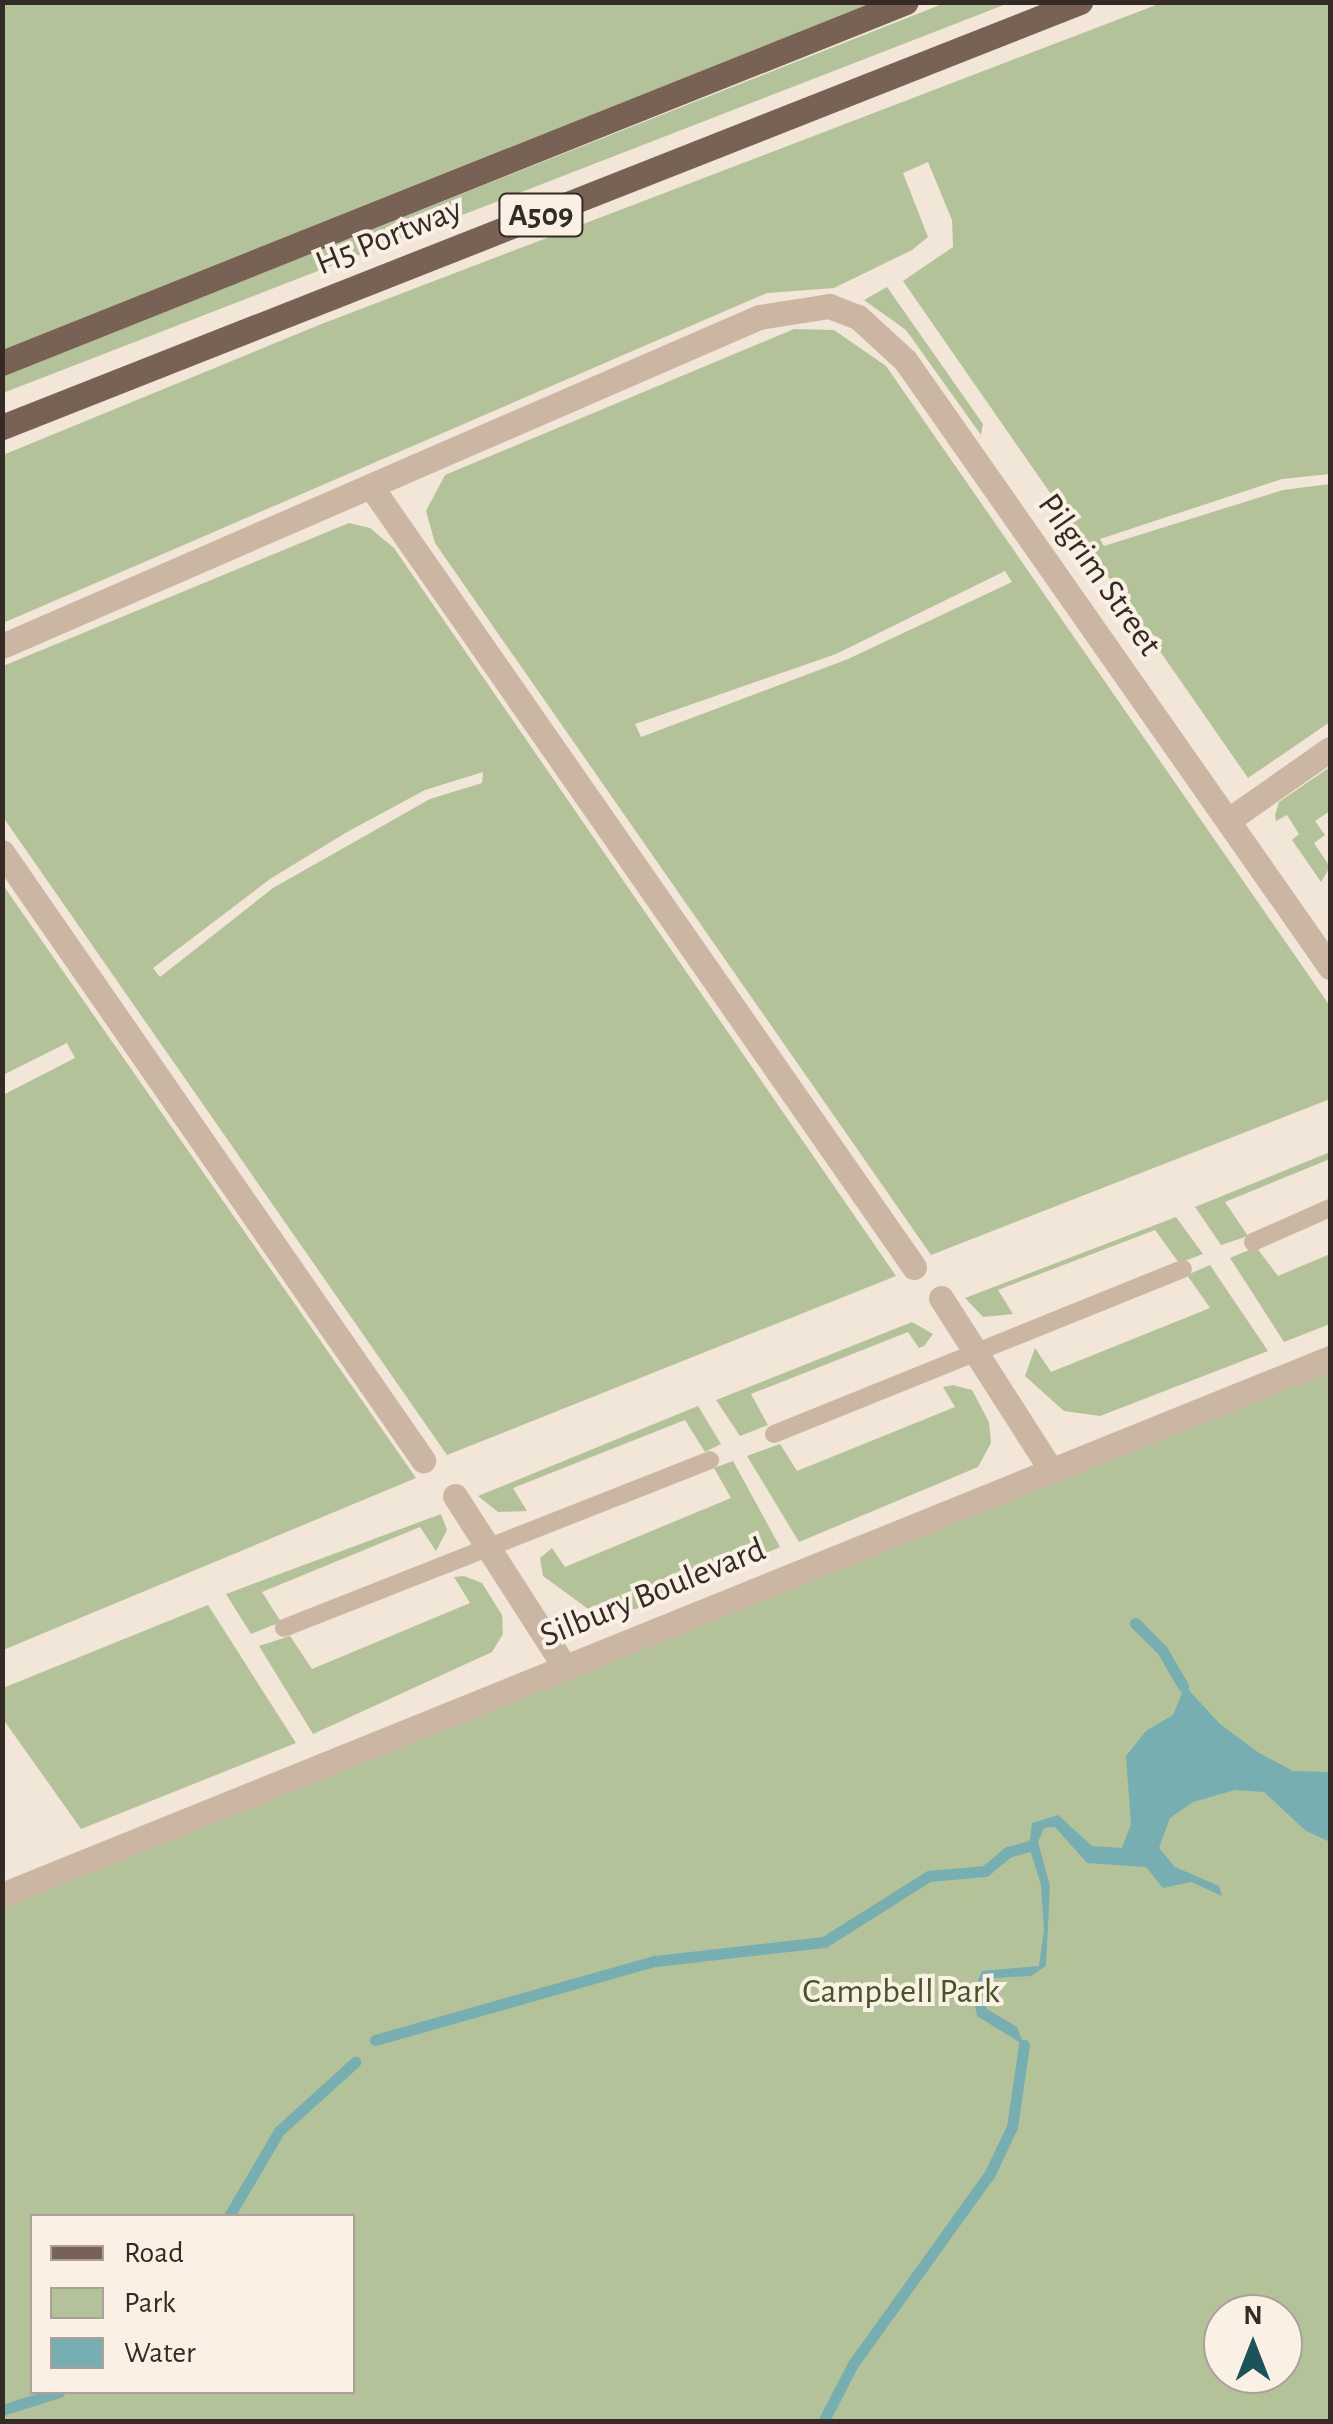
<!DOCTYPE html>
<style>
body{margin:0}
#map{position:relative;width:1333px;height:2424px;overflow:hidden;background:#f2e6d8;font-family:"Alegreya Sans",sans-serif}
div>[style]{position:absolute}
.green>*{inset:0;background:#b3c298}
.water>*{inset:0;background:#76aeb1}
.stream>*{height:11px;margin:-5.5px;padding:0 5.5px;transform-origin:5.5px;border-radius:5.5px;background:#76aeb1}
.service>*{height:18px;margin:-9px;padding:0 9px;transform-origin:9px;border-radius:9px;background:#cbb6a4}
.minor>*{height:25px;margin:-12.5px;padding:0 12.5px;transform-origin:12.5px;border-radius:12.5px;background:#cbb6a4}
.primary>*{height:25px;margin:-12.5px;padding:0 12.5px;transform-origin:12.5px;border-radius:12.5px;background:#786256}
span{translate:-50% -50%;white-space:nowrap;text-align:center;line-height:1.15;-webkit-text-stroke:8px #faf0e4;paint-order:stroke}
.shield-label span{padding:2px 8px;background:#faf0e4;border:2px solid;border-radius:8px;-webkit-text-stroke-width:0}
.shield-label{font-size:32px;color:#352b26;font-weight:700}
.street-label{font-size:35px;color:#352b26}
.park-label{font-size:35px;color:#445528}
.frame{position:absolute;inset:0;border:5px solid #352b26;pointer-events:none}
.legend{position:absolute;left:30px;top:2214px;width:325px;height:180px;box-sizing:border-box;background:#faf0e4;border:2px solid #aba198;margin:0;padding:12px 18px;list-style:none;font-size:30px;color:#352b26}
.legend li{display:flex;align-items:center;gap:20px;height:50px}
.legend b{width:50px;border:2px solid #aba198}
.north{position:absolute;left:1203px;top:2294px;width:100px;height:100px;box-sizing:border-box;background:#faf0e4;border:2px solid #aba198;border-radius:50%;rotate:0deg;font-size:28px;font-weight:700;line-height:40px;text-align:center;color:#352b26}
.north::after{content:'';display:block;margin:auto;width:35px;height:45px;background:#1a5459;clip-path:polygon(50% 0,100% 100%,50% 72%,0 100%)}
</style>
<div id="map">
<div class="green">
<i style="clip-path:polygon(1164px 2px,1330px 3px,1330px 474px,1282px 479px,1100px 539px,1104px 546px,1283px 490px,1330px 484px,1330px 722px,1248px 778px,903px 281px,953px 247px,952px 220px,928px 162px,903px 173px,928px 237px,912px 250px,834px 288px,767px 293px,3px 623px,3px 455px,319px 325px)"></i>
<i style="clip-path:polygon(2px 3px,908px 3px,3px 363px)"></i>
<i style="clip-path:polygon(945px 3px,1009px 3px,3px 393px,3px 375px)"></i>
<i style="clip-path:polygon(887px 287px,983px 424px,981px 435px,906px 330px,864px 300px)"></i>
<i style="clip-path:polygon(evenodd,794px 329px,834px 330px,886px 366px,1330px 1006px,1330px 1099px,931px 1255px,435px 543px,426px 511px,445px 475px,794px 329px,1005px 571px,1012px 582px,848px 659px,641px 737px,635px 724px,836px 654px,1005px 571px)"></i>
<i style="clip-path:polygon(evenodd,349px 523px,370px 528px,394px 548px,896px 1276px,447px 1455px,3px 817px,3px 666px,349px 523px,483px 772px,482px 783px,430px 799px,273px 888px,160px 977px,153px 968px,270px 879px,347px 832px,425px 790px,483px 772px)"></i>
<i style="clip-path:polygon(1330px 767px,1330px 811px,1315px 821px,1325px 835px,1314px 843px,1330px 867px,1321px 882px,1292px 840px,1299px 834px,1287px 815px,1276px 821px,1275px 815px,1279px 802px)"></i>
<i style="clip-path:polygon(3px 885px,416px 1478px,3px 1650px,3px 1095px,75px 1058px,67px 1043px,3px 1075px)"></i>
<i style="clip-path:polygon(1330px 1152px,1330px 1159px,1225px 1202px,1248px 1236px,1221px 1245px,1195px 1207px)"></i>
<i style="clip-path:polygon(1176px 1217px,1203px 1254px,1179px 1263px,1155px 1230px,998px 1290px,1013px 1314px,983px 1317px,965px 1298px)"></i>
<i style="clip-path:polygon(1256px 1247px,1278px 1276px,1330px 1254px,1330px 1324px,1284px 1342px,1230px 1258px)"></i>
<i style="clip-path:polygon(1210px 1265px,1268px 1351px,1100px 1416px,1064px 1411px,1025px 1376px,1035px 1348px,1051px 1372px,1210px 1308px,1187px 1275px)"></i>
<i style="clip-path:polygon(912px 1322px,933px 1334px,924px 1346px,919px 1348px,908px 1332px,751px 1394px,768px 1425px,740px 1436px,716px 1400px)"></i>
<i style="clip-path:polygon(evenodd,1330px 1358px,1330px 2421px,3px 2421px,3px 1895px,1330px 1358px,32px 2216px,352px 2216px,352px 2392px,32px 2392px,32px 2216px,1330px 1358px,1223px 2314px,1283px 2314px,1283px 2374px,1223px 2374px,1223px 2314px)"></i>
<i style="clip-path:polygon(953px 1385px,972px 1390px,989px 1422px,991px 1443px,978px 1467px,799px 1542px,747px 1456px,780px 1444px,797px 1471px,955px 1407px,943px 1387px)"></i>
<i style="clip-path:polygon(698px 1406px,721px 1444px,705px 1452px,685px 1420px,513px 1488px,527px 1511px,498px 1512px,478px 1496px)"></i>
<i style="clip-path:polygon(733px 1461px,780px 1547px,636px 1609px,591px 1611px,543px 1576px,540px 1558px,552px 1548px,565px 1567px,731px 1498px,714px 1468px)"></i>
<i style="clip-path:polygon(441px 1514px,447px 1530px,436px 1551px,420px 1527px,262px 1592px,281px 1622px,251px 1634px,226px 1594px)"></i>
<i style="clip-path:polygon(464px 1576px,482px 1583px,502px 1615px,503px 1634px,492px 1652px,313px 1734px,259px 1646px,290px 1636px,312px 1669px,470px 1603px,454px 1577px)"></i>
<i style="clip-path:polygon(208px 1605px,296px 1743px,81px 1829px,3px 1719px,3px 1688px)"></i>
</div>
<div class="water">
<i style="clip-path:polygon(1185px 1686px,1220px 1724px,1259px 1753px,1293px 1771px,1330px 1772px,1330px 1842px,1306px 1831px,1264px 1792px,1235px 1790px,1193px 1802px,1170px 1818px,1159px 1848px,1175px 1867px,1219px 1886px,1222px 1896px,1191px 1882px,1163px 1888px,1146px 1867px,1087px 1863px,1055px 1827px,1044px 1828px,1038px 1842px,1050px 1886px,1046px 1966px,1031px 1976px,994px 1978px,982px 1997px,987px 2009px,1017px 2027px,1024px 2045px,977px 2016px,973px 1992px,982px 1971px,1039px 1966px,1044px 1930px,1041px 1885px,1029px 1846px,1032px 1823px,1058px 1815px,1092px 1846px,1122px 1848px,1131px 1824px,1126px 1756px,1146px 1731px,1173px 1715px)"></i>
</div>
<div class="stream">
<i style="left:1135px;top:1623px;width:38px;rotate:45deg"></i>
<i style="left:1162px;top:1650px;width:42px;rotate:59.7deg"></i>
<i style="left:375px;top:2040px;width:291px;rotate:-15.8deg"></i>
<i style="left:655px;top:1961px;width:170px;rotate:-6.4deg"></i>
<i style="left:824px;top:1942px;width:124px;rotate:-32.2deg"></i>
<i style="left:929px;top:1876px;width:56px;rotate:-5.1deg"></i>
<i style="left:985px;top:1871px;width:30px;rotate:-40deg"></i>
<i style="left:1008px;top:1852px;width:22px;rotate:-16deg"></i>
<i style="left:229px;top:2216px;width:99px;rotate:-59.5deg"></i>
<i style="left:279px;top:2131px;width:103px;rotate:-42.2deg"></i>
<i style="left:2px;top:2410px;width:60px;rotate:-17.5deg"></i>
<i style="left:823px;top:2422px;width:65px;rotate:-62.7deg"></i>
<i style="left:853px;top:2364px;width:233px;rotate:-54.3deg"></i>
<i style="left:989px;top:2175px;width:53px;rotate:-64.4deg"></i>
<i style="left:1012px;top:2127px;width:83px;rotate:-81.7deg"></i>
</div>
<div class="service">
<i style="left:1253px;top:1242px;width:84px;rotate:-23.8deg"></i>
<i style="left:774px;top:1434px;width:441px;rotate:-22deg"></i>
<i style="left:284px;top:1628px;width:458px;rotate:-21.5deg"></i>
</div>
<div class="minor">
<i style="left:372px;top:488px;width:949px;rotate:55.17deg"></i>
<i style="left:2px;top:646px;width:825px;rotate:-23.49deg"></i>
<i style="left:759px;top:317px;width:71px;rotate:-8.9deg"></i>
<i style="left:829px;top:306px;width:31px;rotate:21deg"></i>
<i style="left:858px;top:317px;width:64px;rotate:42.5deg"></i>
<i style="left:905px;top:360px;width:741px;rotate:55deg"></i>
<i style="left:1230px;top:819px;width:122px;rotate:-35deg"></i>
<i style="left:2px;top:852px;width:740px;rotate:55.3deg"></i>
<i style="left:941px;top:1298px;width:204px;rotate:57.4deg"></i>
<i style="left:455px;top:1496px;width:202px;rotate:57.3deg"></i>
<i style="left:2px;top:1895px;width:1432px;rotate:-22.02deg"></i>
</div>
<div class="primary">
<i style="left:2px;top:363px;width:973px;rotate:-21.77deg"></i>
<i style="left:2px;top:427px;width:1159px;rotate:-21.52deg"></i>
</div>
<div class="shield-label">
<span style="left:541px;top:215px">A509</span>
</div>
<div class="street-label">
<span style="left:389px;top:237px;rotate:-22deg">H5 Portway</span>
<span style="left:1099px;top:575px;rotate:55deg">Pilgrim Street</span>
<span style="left:653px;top:1593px;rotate:-22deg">Silbury Boulevard</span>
</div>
<div class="park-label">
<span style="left:901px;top:1992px">Campbell Park</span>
</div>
<div class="frame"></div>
<ul class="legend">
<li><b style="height:12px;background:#786256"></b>Road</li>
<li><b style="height:28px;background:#b3c298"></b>Park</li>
<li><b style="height:28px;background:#76aeb1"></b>Water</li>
</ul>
<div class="north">N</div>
</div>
